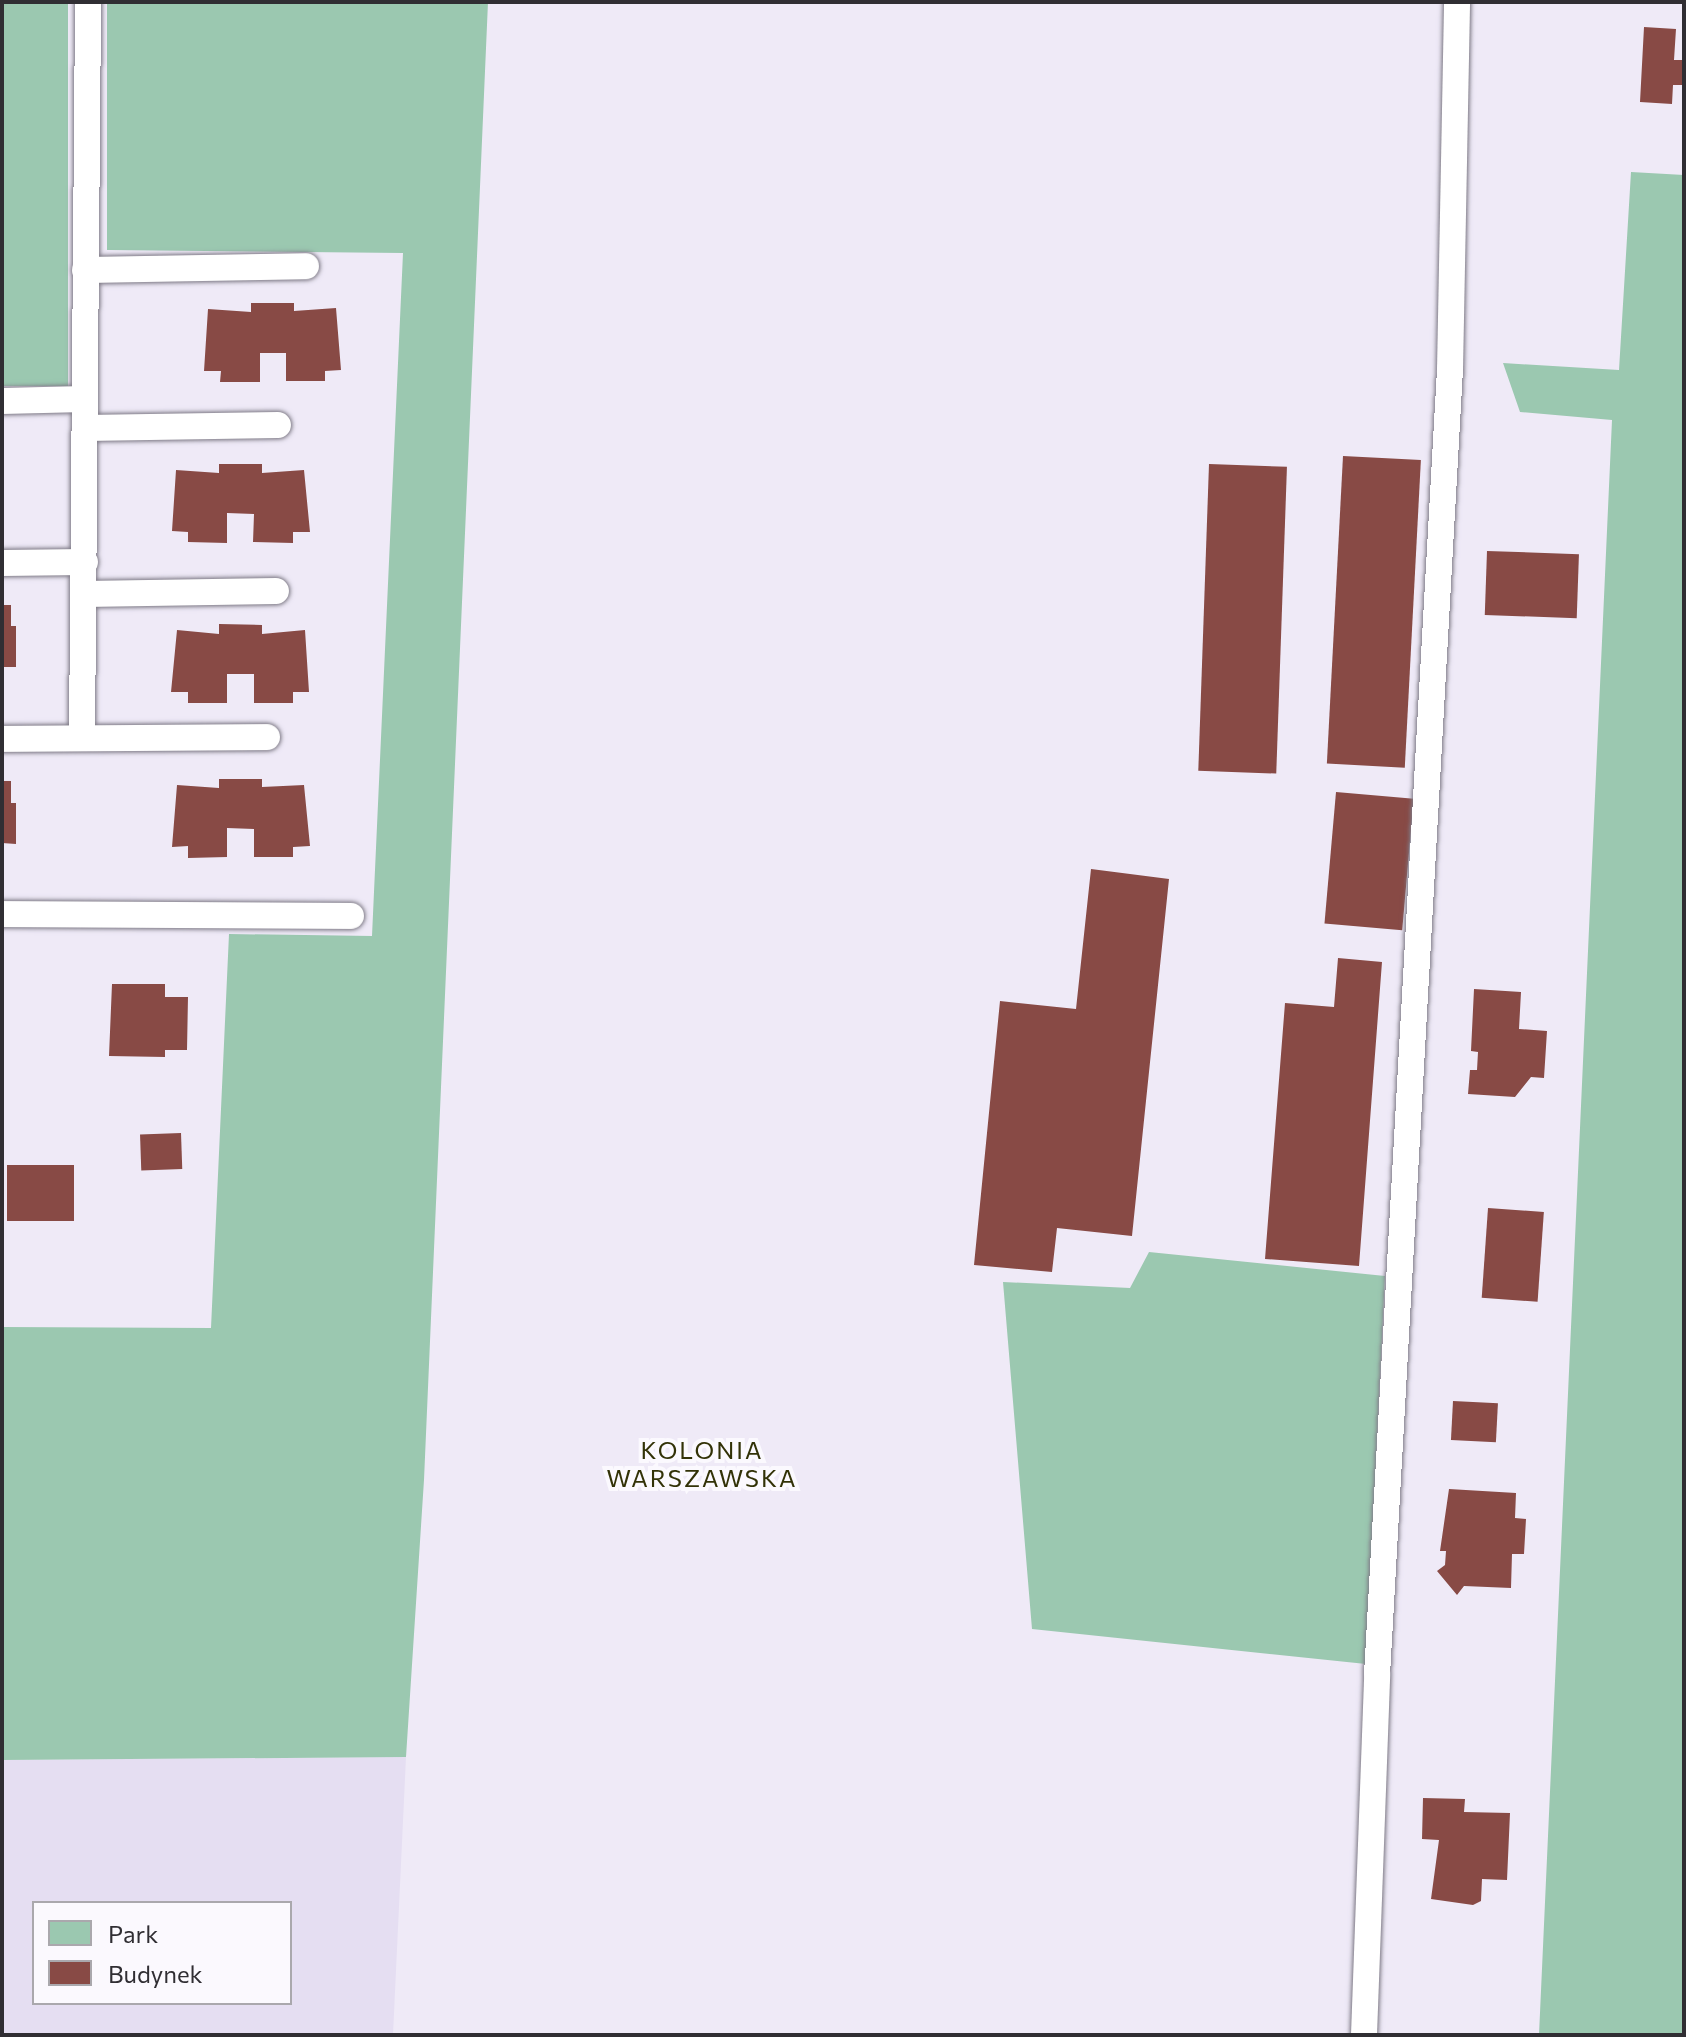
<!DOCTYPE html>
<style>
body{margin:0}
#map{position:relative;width:1686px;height:2037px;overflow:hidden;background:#efeaf7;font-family:Commissioner,sans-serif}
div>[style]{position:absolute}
.built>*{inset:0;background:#e5def2}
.green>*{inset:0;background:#9bc8b0;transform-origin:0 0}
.building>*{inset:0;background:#884a45;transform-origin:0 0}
.roads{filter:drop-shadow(0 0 2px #7f7b87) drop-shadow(0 0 2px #7f7b87)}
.service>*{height:26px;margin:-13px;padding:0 13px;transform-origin:13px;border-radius:13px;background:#fff}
span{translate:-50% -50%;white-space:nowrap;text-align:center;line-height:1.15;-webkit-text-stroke:8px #fbf9fe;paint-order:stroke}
.quarter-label{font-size:24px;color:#323207;letter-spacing:2px}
.frame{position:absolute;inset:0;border:4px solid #302e33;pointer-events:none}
.legend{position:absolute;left:32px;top:1901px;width:260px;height:104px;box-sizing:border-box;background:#fbf9fe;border:2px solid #aaa8ad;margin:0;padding:10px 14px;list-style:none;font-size:24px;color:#302e33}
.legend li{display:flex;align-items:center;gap:16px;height:40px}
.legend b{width:40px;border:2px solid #aaa8ad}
</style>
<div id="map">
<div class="built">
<i style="clip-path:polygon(evenodd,406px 1757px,393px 2035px,2px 2035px,2px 1760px,406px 1757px,34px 1903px,290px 1903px,290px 2003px,34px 2003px,34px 1903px)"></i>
</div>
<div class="green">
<i style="left:2px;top:2px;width:66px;height:384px"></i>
<i style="clip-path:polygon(107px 2px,488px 2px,424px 1480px,406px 1757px,2px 1760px,2px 1327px,211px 1328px,229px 934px,372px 936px,403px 253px,107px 250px)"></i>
<i style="clip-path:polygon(1631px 172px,1684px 175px,1684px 2035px,1539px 2035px,1612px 420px,1520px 412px,1503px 363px,1619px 370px)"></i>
<i style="clip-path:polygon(1149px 1252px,1385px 1276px,1366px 1664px,1032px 1629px,1003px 1282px,1130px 1288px)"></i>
</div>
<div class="building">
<i style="clip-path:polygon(1644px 27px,1676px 29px,1674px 60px,1684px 60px,1684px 85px,1673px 85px,1672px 104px,1640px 102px)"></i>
<i style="clip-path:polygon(251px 303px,294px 303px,294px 311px,336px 308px,341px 370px,325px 371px,325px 381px,286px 381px,286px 353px,260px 353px,260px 382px,220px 382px,221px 371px,204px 371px,208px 309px,251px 312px)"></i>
<i style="left:1343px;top:456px;width:78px;height:308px;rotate:3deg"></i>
<i style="clip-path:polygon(219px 464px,262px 464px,262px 473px,304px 470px,310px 532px,293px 532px,293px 543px,253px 542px,254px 514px,227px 513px,227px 543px,188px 542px,188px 532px,172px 531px,176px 470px,219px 473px)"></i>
<i style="left:1209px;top:464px;width:78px;height:307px;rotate:2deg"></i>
<i style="left:1487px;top:551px;width:92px;height:64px;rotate:2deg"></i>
<i style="clip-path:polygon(2px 605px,11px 605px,11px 626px,16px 626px,16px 667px,2px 667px)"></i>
<i style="clip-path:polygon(219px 624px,262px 625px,262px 634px,305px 630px,309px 692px,293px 692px,293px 703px,254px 703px,254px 674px,227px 674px,227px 703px,188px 703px,188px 692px,171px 692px,177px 630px,219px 634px)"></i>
<i style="clip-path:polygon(219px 779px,262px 779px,262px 787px,304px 785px,310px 846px,293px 847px,293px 857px,254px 857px,254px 829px,227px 828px,227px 857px,188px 858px,188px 846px,172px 847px,177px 785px,219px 788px)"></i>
<i style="clip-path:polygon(2px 781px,11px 781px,11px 803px,16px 803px,16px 844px,2px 843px)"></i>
<i style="left:1336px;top:792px;width:78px;height:132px;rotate:5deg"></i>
<i style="clip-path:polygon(1091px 869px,1169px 879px,1132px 1236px,1057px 1228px,1052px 1272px,974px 1265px,1000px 1001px,1076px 1009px)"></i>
<i style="clip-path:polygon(1338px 958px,1382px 962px,1359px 1266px,1265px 1259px,1285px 1003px,1334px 1007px)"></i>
<i style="clip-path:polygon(112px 984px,165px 984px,165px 997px,188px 997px,187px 1050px,165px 1050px,165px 1057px,109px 1056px)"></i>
<i style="clip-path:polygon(1474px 989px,1521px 992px,1519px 1029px,1547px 1031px,1544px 1078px,1531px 1077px,1515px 1097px,1468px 1094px,1470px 1070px,1477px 1070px,1478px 1052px,1471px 1051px)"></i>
<i style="left:181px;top:1133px;width:36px;height:41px;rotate:88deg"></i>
<i style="left:7px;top:1165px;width:67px;height:56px"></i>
<i style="left:1488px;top:1208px;width:56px;height:90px;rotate:4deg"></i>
<i style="left:1453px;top:1401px;width:45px;height:39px;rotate:3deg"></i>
<i style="clip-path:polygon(1449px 1489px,1516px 1493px,1515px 1518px,1526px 1519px,1524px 1554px,1512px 1554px,1511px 1588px,1464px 1586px,1457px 1595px,1437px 1571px,1445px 1565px,1446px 1551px,1440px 1551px)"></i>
<i style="clip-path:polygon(1423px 1798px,1465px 1799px,1464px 1812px,1510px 1813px,1507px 1880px,1482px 1879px,1481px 1901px,1473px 1905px,1431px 1899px,1439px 1840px,1422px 1839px)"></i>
</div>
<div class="roads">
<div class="service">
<i style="left:85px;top:270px;width:221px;rotate:-1deg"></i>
<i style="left:2px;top:401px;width:83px;rotate:-1.4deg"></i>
<i style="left:85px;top:428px;width:193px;rotate:-0.9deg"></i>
<i style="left:2px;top:563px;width:83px;rotate:-0.7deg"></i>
<i style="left:84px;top:594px;width:192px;rotate:-0.9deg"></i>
<i style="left:82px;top:738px;width:736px;rotate:-89.53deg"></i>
<i style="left:2px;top:739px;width:265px;rotate:-0.4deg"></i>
<i style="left:2px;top:914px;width:349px;rotate:0.3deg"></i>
<i style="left:1364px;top:2035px;width:360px;rotate:-87.9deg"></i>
<i style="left:1377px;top:1675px;width:1307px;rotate:-86.8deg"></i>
<i style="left:1450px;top:370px;width:368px;rotate:-88.9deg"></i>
</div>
</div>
<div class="quarter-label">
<span style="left:702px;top:1464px">KOLONIA<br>WARSZAWSKA</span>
</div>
<div class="frame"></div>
<ul class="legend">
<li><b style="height:22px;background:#9bc8b0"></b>Park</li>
<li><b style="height:22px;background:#884a45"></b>Budynek</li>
</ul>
</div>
